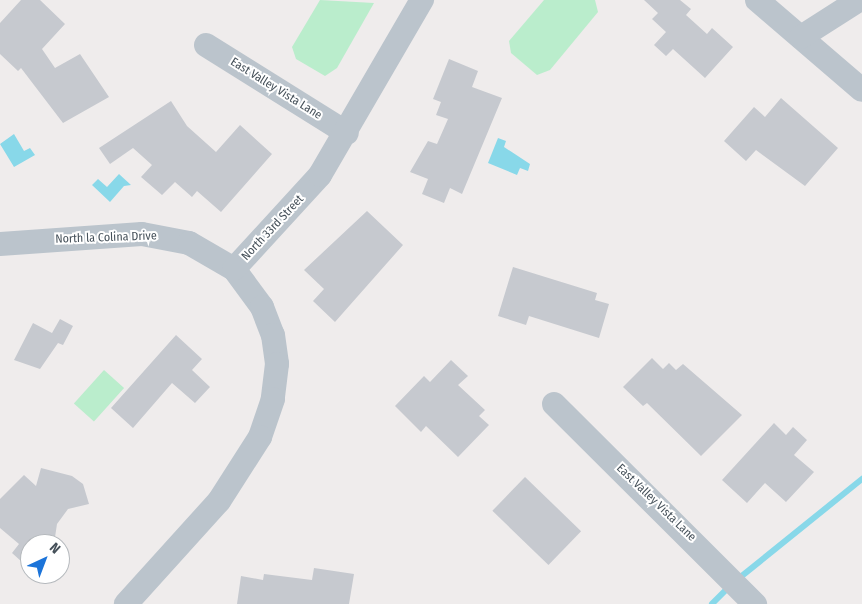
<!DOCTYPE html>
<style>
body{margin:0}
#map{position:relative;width:862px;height:604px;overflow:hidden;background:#efecec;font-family:"Fira Sans Condensed",sans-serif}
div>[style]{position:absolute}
.green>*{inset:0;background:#baedcc;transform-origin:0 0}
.water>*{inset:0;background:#88d8e9}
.stream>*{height:5.5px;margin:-2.75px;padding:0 2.75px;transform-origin:2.75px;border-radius:2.75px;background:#88d8e9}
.building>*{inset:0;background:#c6c9cf;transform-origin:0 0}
.minor>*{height:24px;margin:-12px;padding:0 12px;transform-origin:12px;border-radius:12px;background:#bbc4cc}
span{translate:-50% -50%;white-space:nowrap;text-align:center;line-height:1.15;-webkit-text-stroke:4px #fff;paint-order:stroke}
.street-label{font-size:12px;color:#455059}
.north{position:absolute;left:20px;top:534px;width:50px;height:50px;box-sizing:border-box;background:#fff;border:1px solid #b5b9bd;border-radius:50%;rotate:43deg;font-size:14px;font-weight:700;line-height:20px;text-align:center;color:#455059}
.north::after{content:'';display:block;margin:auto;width:18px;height:22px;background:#1c74d9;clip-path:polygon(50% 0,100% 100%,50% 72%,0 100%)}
</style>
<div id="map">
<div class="green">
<i style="clip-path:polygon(320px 0,374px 3px,337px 68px,325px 76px,296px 59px,292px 47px)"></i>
<i style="clip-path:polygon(544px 0,595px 0,598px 12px,550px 70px,537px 75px,511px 53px,509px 41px)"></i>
<i style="left:104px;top:370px;width:27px;height:45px;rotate:42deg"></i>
</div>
<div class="water">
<i style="clip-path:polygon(14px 134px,24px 151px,30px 148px,35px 155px,14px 167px,0 144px)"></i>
<i style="clip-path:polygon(498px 138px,506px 141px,504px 147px,530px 164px,528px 171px,520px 168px,517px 175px,488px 163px)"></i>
<i style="clip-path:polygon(119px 174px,131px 185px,124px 186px,110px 202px,92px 185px,98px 179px,107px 187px)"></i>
</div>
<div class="stream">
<i style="left:737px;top:580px;width:161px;rotate:-38.9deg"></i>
<i style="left:712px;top:604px;width:25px;rotate:-45deg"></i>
</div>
<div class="building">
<i style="clip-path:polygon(21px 0,40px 0,65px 24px,42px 49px,55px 68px,80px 54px,109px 97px,63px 123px,21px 68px,18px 71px,0 54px,0 23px)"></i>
<i style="clip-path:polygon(644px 0,680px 0,691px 9px,686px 15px,707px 34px,712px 28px,733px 47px,705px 78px,673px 49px,666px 56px,654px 45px,666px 32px,652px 19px,658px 13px)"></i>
<i style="clip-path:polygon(449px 59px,478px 71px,472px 87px,502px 98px,462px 194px,450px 188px,444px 203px,422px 194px,428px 179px,410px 172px,428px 141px,437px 144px,448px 119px,436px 115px,441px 102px,433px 99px)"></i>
<i style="clip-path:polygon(781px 98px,838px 148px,805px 186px,756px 150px,746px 161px,724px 141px,754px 107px,765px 117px)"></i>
<i style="clip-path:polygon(171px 101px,187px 126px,216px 152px,240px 125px,272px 154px,221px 212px,197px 191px,192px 197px,175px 182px,162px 195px,141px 177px,152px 165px,133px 148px,110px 164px,99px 148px)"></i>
<i style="clip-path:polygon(367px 211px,403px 245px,335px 322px,313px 301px,324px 289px,304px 270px)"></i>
<i style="clip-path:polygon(513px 267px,597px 293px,595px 300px,609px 304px,599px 338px,529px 316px,526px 325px,498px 316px)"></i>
<i style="clip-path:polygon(60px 319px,73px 326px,63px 345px,58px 343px,40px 369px,14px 360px,33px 323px,52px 333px)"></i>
<i style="clip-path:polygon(176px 335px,202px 359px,192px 370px,210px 387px,195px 403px,172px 383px,133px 428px,111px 408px)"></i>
<i style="clip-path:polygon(652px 358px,663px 369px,669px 363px,676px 370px,683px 364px,742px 415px,701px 456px,647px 403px,643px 406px,623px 387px)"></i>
<i style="clip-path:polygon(451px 360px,468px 376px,458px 385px,485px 410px,479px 416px,489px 425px,458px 457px,426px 426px,421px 432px,395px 406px,424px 376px,430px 382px)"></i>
<i style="clip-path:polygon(774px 423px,786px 435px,793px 427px,807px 440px,794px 455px,814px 472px,786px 502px,765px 483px,747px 503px,722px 480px)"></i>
<i style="clip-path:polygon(41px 468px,72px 476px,83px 484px,89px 504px,68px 509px,57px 524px,54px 544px,30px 544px,30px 554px,22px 562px,12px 553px,19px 544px,0 528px,0 499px,24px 475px,36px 486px)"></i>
<i style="left:525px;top:477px;width:78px;height:47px;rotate:44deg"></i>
<i style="clip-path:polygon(314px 568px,354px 574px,349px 604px,237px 604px,241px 576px,263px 580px,264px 574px,312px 580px)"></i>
</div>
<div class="minor">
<i style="left:757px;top:0;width:138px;rotate:40.6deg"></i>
<i style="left:801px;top:37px;width:69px;rotate:-32.5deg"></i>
<i style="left:206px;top:45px;width:166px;rotate:32deg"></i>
<i style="left:0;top:244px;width:142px;rotate:-4deg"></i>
<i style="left:142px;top:234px;width:48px;rotate:10.8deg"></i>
<i style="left:189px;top:243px;width:52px;rotate:30deg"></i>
<i style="left:234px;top:269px;width:47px;rotate:53.6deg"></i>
<i style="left:262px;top:307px;width:30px;rotate:69deg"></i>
<i style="left:273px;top:335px;width:29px;rotate:82deg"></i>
<i style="left:277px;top:364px;width:35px;rotate:97deg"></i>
<i style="left:273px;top:399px;width:40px;rotate:108.9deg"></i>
<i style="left:260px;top:437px;width:76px;rotate:122.6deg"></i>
<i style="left:219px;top:501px;width:139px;rotate:132.1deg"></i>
<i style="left:234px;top:269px;width:127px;rotate:-47.5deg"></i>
<i style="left:320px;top:175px;width:203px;rotate:-59.8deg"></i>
<i style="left:554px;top:404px;width:284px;rotate:44.9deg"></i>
</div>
<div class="street-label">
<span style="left:276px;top:89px;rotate:32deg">East Valley Vista Lane</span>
<span style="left:273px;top:228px;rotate:-47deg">North 33rd Street</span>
<span style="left:106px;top:238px;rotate:-2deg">North la Colina Drive</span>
<span style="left:656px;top:503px;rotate:44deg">East Valley Vista Lane</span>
</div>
<div class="north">N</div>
</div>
